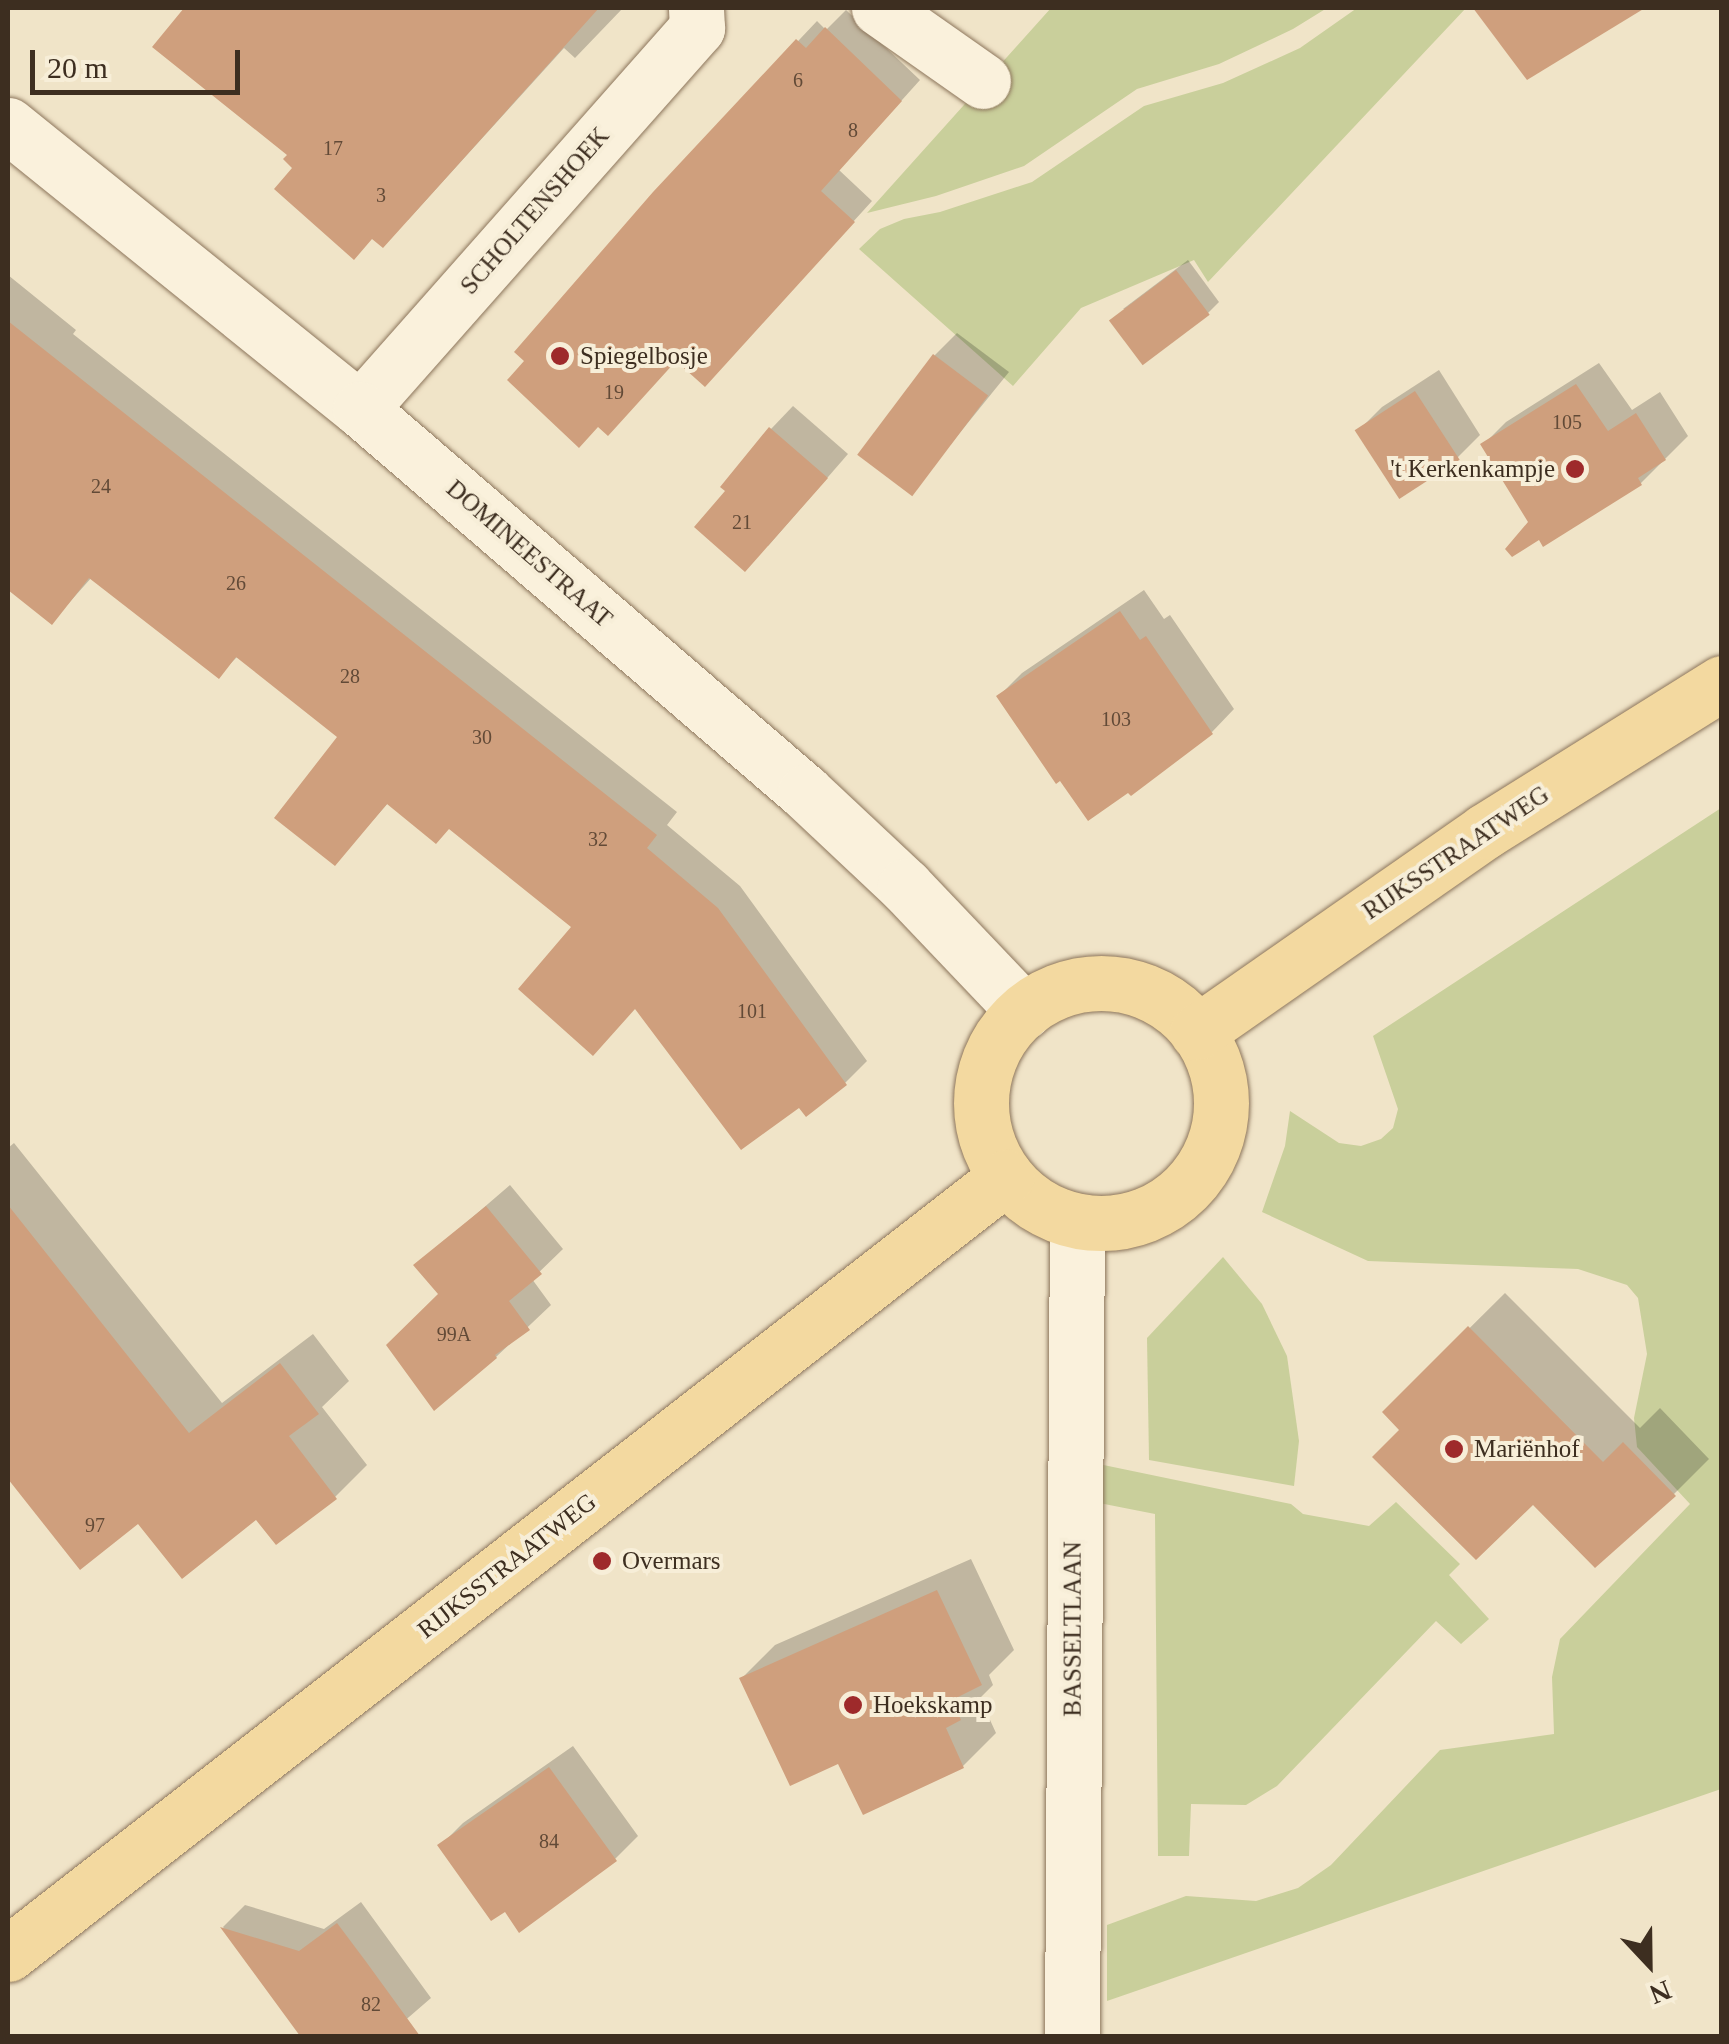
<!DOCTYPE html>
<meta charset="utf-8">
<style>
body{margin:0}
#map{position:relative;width:1729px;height:2044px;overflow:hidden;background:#f0e4c8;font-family:Georgia,serif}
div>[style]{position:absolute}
.green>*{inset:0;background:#c9cf9b}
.shadow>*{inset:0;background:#0003}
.building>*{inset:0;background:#cf9f7d;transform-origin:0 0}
.roads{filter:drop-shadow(0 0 2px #8d765c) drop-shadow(0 0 2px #8d765c)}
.street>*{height:55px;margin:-27.5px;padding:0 27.5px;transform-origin:27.5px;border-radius:27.5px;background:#faf1dc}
.secondary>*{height:55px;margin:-27.5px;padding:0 27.5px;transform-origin:27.5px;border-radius:27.5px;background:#faf1dc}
.primary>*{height:55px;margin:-27.5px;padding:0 27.5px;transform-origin:27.5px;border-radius:27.5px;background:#f3d9a0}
.primary>.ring{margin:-27.5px;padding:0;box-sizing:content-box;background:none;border:55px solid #f3d9a0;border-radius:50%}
.dots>*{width:28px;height:28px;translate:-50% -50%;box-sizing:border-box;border:5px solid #f7eed8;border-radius:50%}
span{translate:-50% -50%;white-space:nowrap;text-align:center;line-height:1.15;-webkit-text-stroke:8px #f7eed8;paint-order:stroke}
.number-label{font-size:20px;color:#624a37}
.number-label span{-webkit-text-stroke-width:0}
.street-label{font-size:25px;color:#3d2e20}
.poi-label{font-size:25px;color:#3d2e20}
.left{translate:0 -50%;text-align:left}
.right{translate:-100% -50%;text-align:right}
.frame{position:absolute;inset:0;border:10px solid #3d2e20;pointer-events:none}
.north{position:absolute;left:1599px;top:1914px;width:100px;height:100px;-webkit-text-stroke:8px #f7eed8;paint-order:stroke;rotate:158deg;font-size:28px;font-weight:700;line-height:40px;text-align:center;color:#3d2e20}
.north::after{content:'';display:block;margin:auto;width:35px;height:45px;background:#3d2e20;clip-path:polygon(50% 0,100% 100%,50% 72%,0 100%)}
.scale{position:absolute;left:30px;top:50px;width:210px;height:45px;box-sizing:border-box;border:5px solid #3d2e20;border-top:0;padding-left:12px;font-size:30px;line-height:35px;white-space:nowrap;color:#3d2e20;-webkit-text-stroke:8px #f7eed8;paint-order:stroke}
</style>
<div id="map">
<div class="green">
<i style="clip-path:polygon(1051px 8px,1327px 8px,1293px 29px,1219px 64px,1137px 89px,1024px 166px,936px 196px,867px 213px)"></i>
<i style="clip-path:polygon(1357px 8px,1466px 8px,1208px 282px,1194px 260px,1081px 308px,1013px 386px,859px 249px,880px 229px,904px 219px,940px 212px,1032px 182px,1144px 106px,1223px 83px,1300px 48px)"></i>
<i style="clip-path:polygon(1721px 808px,1721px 1789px,1107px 2001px,1107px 1925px,1186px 1896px,1256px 1901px,1298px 1888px,1331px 1865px,1440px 1750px,1554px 1734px,1552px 1677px,1560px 1639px,1690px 1504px,1637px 1447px,1634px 1418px,1647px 1354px,1638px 1298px,1627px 1285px,1578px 1269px,1368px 1261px,1262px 1212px,1285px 1146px,1290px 1111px,1339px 1143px,1361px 1146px,1381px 1139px,1393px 1128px,1398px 1109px,1373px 1036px)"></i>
<i style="clip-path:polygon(1223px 1257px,1262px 1304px,1287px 1356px,1299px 1441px,1294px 1486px,1149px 1460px,1147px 1338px)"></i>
<i style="clip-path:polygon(1089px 1462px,1291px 1504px,1303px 1514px,1369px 1526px,1396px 1502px,1460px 1564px,1449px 1575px,1489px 1619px,1461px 1644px,1436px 1621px,1277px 1786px,1246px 1805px,1191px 1804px,1189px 1856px,1158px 1856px,1155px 1514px,1089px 1501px)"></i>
</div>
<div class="shadow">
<i style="clip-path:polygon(188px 8px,623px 8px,575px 58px,564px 48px,408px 220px,296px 168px,290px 154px,155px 47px)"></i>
<i style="clip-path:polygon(1476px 8px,1613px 8px,1617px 13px,1528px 77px)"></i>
<i style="clip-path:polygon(846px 10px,920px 80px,839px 170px,872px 201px,724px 364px,654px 194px,817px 21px,826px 30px)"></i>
<i style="clip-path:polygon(1188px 260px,1219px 302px,1208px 313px,1123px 309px)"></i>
<i style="clip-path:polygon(8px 275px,76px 330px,73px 334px,677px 812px,667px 825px,740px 886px,867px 1061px,845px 1083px,575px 927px,450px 827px,389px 802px,335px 863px,341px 736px,238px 656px,218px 676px,92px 577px,52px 622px,8px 587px)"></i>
<i style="clip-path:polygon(957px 333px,1009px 372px,912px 492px,935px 355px)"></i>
<i style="clip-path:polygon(1599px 363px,1632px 410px,1660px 392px,1688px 436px,1641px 483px,1531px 522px,1483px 445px,1506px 422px)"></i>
<i style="clip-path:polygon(1439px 370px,1480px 435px,1457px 458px,1359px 430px,1382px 407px)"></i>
<i style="clip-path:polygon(793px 406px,848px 454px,768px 546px,729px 490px,771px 429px)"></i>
<i style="clip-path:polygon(1144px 590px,1164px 619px,1170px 615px,1234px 709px,1212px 732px,999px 696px,1022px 673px)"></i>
<i style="clip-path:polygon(14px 1143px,222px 1403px,313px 1334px,349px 1381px,322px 1407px,367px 1465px,335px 1497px,257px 1516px,138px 1520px,81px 1566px,8px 1476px,8px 1148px)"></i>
<i style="clip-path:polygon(510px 1185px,563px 1249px,532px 1279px,551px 1305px,496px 1357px,417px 1265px)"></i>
<i style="clip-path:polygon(1505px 1293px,1640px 1428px,1660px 1408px,1709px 1459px,1674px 1494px,1533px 1501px,1403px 1430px,1385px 1412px)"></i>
<i style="clip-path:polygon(971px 1559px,1014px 1650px,989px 1675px,993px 1685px,980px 1698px,996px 1733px,963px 1766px,742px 1678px,775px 1645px)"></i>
<i style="clip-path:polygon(573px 1746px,638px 1836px,615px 1859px,520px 1929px,505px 1909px,440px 1846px,463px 1823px)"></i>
<i style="clip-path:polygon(361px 1902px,431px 1998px,387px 2036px,303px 2036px,223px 1927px,245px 1905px,324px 1929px)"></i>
</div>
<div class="building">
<i style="clip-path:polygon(184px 8px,599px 8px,383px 248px,372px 239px,354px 260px,274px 189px,292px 168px,283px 159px,287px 155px,152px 47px)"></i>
<i style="clip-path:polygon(1473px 8px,1645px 8px,1527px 80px)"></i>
<i style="clip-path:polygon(825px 27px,902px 101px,821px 191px,855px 222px,705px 387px,676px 361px,608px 436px,598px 427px,579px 448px,507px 380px,524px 361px,514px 352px,653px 192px,796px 39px,806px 48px)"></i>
<i style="left:1176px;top:270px;width:56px;height:84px;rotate:53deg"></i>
<i style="clip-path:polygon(8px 321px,657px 835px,647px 848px,718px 908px,847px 1085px,806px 1117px,799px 1108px,741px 1150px,635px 1009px,593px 1056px,518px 989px,571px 927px,449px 829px,436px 844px,387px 804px,335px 866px,274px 818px,337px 737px,236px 657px,219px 679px,89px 578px,52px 625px,8px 590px)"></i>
<i style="left:933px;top:354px;width:69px;height:126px;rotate:37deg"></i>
<i style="clip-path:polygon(1576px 384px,1608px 431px,1636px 413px,1666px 460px,1638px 478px,1642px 485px,1543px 547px,1539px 540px,1512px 557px,1505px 549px,1528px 522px,1480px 444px)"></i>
<i style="left:1415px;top:391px;width:82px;height:72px;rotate:57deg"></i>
<i style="clip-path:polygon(769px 427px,828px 478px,745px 572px,694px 527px,725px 491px,720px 487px)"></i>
<i style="clip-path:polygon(1120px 611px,1140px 640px,1146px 636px,1213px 734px,1131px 796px,1128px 793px,1088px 821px,1060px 781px,1056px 784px,996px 696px)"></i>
<i style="clip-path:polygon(8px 1205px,189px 1433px,280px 1363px,319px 1414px,289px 1436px,337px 1499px,276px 1545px,256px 1520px,182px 1579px,138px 1524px,80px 1570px,8px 1479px)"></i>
<i style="clip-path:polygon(486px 1206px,542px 1274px,509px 1301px,530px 1330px,495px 1355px,497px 1358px,434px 1411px,386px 1345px,438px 1294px,413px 1265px)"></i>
<i style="clip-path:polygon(1468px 1326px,1603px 1462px,1623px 1442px,1676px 1496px,1595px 1568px,1533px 1505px,1476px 1560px,1372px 1457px,1399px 1430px,1382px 1412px)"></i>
<i style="clip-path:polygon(937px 1590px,982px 1685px,952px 1700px,961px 1720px,946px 1728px,964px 1768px,863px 1815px,838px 1764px,790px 1786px,739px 1678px)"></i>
<i style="clip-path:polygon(549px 1767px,617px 1861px,519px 1933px,505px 1912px,491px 1921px,437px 1845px)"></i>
<i style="clip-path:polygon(337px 1923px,367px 1963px,420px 2036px,300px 2036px,220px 1927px,299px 1951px)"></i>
</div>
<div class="roads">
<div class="street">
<i style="left:879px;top:8px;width:127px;rotate:35.1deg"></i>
<i style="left:360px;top:409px;width:509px;rotate:-48.51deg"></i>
<i style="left:697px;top:28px;width:20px;rotate:-93deg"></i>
<i style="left:1072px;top:2036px;width:815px;rotate:-89.65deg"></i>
</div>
<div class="secondary">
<i style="left:8px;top:125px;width:452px;rotate:38.9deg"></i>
<i style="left:360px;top:409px;width:587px;rotate:40.72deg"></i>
<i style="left:805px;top:792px;width:137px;rotate:43.2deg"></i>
<i style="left:905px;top:886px;width:173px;rotate:46.4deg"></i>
</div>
<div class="primary">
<i class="ring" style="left:981px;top:983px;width:185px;height:185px"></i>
<i style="left:1197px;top:1032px;width:351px;rotate:-34.9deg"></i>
<i style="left:1485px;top:831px;width:279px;rotate:-32deg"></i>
<i style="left:8px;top:1954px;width:1265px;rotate:-37.9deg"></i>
</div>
</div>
<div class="dots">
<i style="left:560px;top:356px;background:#9e2a2b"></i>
<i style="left:1575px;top:469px;background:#9e2a2b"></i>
<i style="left:1454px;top:1449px;background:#9e2a2b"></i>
<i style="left:602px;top:1561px;background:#9e2a2b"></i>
<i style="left:853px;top:1705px;background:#9e2a2b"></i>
</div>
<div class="number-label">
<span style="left:798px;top:80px">6</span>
<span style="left:853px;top:130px">8</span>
<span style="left:333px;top:148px">17</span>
<span style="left:381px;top:195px">3</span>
<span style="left:614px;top:392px">19</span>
<span style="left:1567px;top:422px">105</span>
<span style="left:101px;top:486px">24</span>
<span style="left:742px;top:522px">21</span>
<span style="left:236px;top:583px">26</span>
<span style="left:350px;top:676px">28</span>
<span style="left:1116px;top:719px">103</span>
<span style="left:482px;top:737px">30</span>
<span style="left:598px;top:839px">32</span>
<span style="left:752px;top:1011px">101</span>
<span style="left:454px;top:1334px">99A</span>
<span style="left:95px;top:1525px">97</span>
<span style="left:549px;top:1841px">84</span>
<span style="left:371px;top:2004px">82</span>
</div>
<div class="street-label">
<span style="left:535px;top:211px;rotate:-49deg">SCHOLTENSHOEK</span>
<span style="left:529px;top:554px;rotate:41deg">DOMINEESTRAAT</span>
<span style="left:1456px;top:853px;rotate:-34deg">RIJKSSTRAATWEG</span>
<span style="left:507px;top:1566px;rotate:-38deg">RIJKSSTRAATWEG</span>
<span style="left:1073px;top:1629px;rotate:-90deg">BASSELTLAAN</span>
</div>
<div class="poi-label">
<span class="left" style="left:580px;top:356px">Spiegelbosje</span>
<span class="right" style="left:1555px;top:469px">'t Kerkenkampje</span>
<span class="left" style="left:1474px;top:1449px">Mariënhof</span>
<span class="left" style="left:622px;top:1561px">Overmars</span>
<span class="left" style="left:873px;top:1705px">Hoekskamp</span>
</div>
<div class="frame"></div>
<div class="north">N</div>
<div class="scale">20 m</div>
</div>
